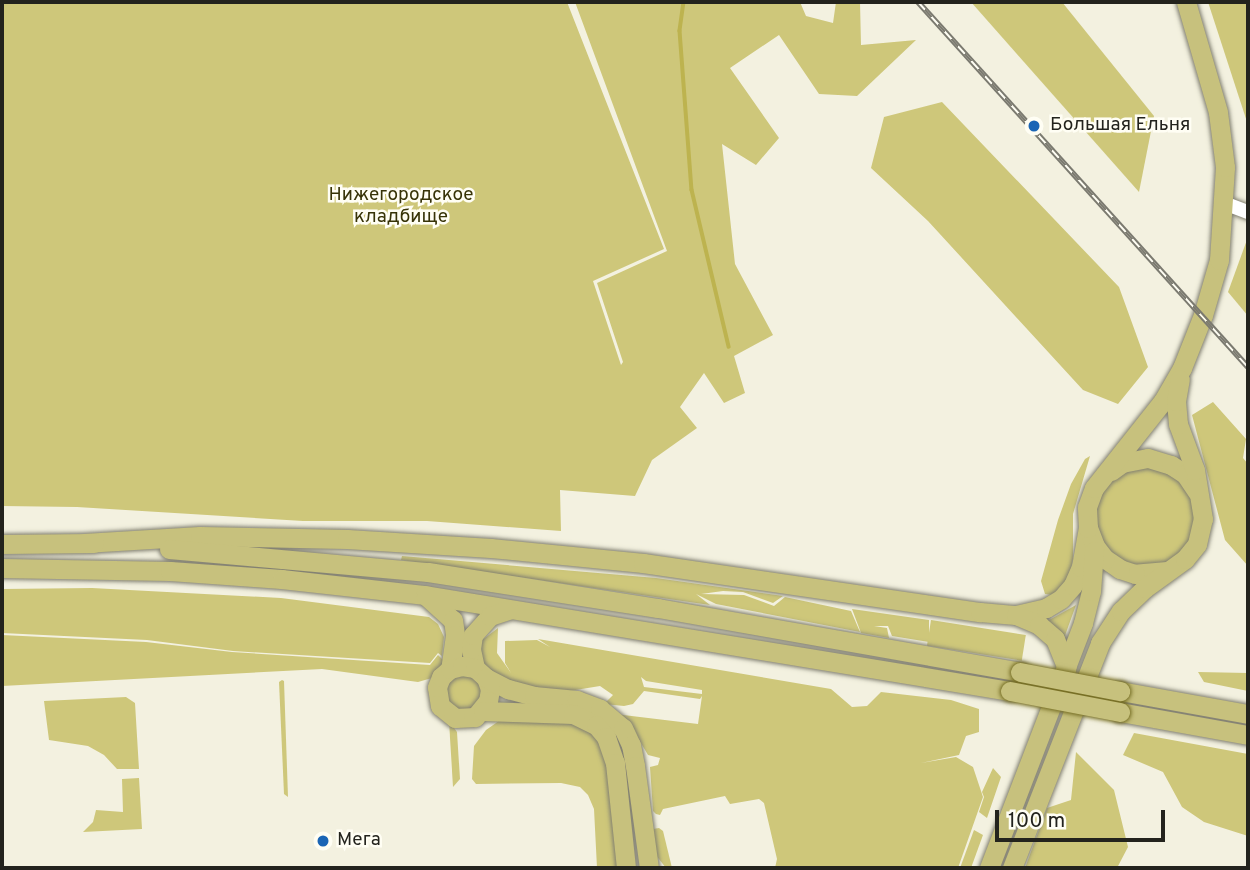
<!DOCTYPE html>
<meta charset="utf-8">
<style>
body{margin:0}
#map{position:relative;width:1250px;height:870px;overflow:hidden;background:#f3f1e0;font-family:Overpass,sans-serif}
div>[style]{position:absolute}
.green>*{inset:0;background:#cec77a;transform-origin:0 0}
.round{border-radius:50%}
.stream>*{height:3.5px;margin:-1.75px;padding:0 1.75px;transform-origin:1.75px;border-radius:1.75px;background:#bdb34f}
.roads{filter:drop-shadow(0 0 2px #828071) drop-shadow(0 0 2px #828071)}
.minor>*{height:14px;margin:-7px;padding:0 7px;transform-origin:7px;border-radius:7px;background:#fff}
.major>*{height:19px;margin:-9.5px;padding:0 9.5px;transform-origin:9.5px;border-radius:9.5px;background:#c7c17d}
.rail>*{height:6px;margin-top:-3px;transform-origin:0;background:repeating-linear-gradient(90deg,#fffef4 0 10px,#7b7a70 0 20px);box-sizing:border-box;border-block:2px solid #7b7a70}
.bridges{filter:drop-shadow(0 0 2px #766e24) drop-shadow(0 0 2px #766e24)}
.major-bridge>*{height:19px;margin:-9.5px;padding:0 9.5px;transform-origin:9.5px;border-radius:9.5px;background:#c7c17d}
.dots>*{width:19px;height:19px;translate:-50% -50%;box-sizing:border-box;border:4px solid #fffef4;border-radius:50%}
span{translate:-50% -50%;white-space:nowrap;text-align:center;line-height:1.15;-webkit-text-stroke:5px #fffef4;paint-order:stroke}
.poi-label{font-size:19px;color:#23231d}
.left{translate:0 -50%;text-align:left}
.park-label{font-size:19px;color:#373307}
.frame{position:absolute;inset:0;border:4px solid #23231d;pointer-events:none}
.scale{position:absolute;left:995px;top:810px;width:170px;height:32px;box-sizing:border-box;border:4px solid #23231d;border-top:0;padding-left:9px;font-size:21px;line-height:24px;white-space:nowrap;color:#23231d;-webkit-text-stroke:5px #fffef4;paint-order:stroke}
</style>
<div id="map">
<div class="green">
<i style="clip-path:polygon(2px 2px,567px 2px,664px 249px,593px 281px,621px 365px,623px 362px,597px 283px,667px 251px,575px 2px,800px 2px,806px 16px,833px 23px,836px 2px,860px 2px,861px 45px,916px 40px,857px 96px,819px 94px,779px 35px,730px 68px,779px 138px,756px 165px,722px 144px,735px 264px,773px 335px,734px 356px,745px 393px,724px 403px,704px 373px,680px 407px,697px 428px,652px 460px,635px 496px,560px 490px,561px 531px,427px 521px,303px 521px,77px 507px,2px 506px)"></i>
<i style="clip-path:polygon(971px 2px,1062px 2px,1154px 116px,1139px 192px)"></i>
<i style="clip-path:polygon(1208px 2px,1248px 2px,1248px 125px)"></i>
<i style="clip-path:polygon(942px 102px,1119px 287px,1148px 367px,1118px 404px,1083px 390px,928px 221px,871px 168px,884px 117px)"></i>
<i style="clip-path:polygon(1248px 237px,1248px 316px,1228px 292px)"></i>
<i style="clip-path:polygon(1213px 402px,1246px 439px,1243px 458px,1248px 464px,1248px 566px,1225px 540px,1192px 415px)"></i>
<i style="clip-path:polygon(1090px 456px,1073px 514px,1073px 559px,1069px 578px,1053px 595px,1045px 594px,1041px 581px,1058px 520px,1071px 484px,1085px 459px)"></i>
<i class="round" style="left:1095px;top:467px;width:100px;height:100px"></i>
<i style="clip-path:polygon(402px 556px,656px 578px,783px 596px,773px 603px,743px 592px,723px 591px,701px 594px,744px 595px,774px 606px,785px 597px,851px 611px,860px 632px,716px 604px,696px 594px,710px 605px,401px 560px)"></i>
<i style="clip-path:polygon(92px 588px,281px 598px,429px 617px,438px 624px,444px 637px,442px 656px,438px 653px,430px 663px,233px 651px,147px 640px,2px 633px,2px 589px)"></i>
<i style="clip-path:polygon(1076px 605px,1062px 644px,1042px 624px)"></i>
<i style="clip-path:polygon(852px 609px,929px 620px,929px 642px,892px 636px,888px 626px,874px 626px,887px 628px,889px 638px,861px 633px)"></i>
<i style="left:931px;top:620px;width:96px;height:26px;rotate:9deg"></i>
<i style="clip-path:polygon(evenodd,498px 628px,497px 653px,511px 673px,505px 663px,505px 641px,537px 640px,550px 647px,538px 639px,831px 689px,852px 707px,867px 706px,881px 692px,951px 700px,979px 709px,979px 732px,966px 736px,959px 755px,921px 763px,956px 757px,973px 767px,983px 797px,958px 868px,775px 868px,777px 859px,764px 803px,759px 799px,730px 804px,725px 796px,663px 809px,660px 815px,656px 814px,653px 811px,650px 767px,658px 765px,660px 758px,648px 755px,632px 728px,615px 714px,698px 724px,702px 696px,700px 699px,644px 691px,633px 704px,624px 706px,604px 704px,613px 695px,600px 686px,551px 694px,510px 686px,482px 663px,478px 652px,481px 641px,498px 628px,641px 677px,646px 681px,702px 690px,702px 694px,644px 687px,641px 677px)"></i>
<i style="clip-path:polygon(2px 635px,146px 642px,232px 652px,430px 665px,438px 655px,443px 660px,441px 670px,432px 678px,418px 682px,322px 669px,2px 686px)"></i>
<i style="clip-path:polygon(1198px 672px,1248px 673px,1248px 691px,1204px 682px)"></i>
<i class="round" style="left:445px;top:674px;width:36px;height:36px"></i>
<i style="clip-path:polygon(282px 680px,284px 681px,288px 797px,284px 794px,279px 682px)"></i>
<i style="clip-path:polygon(126px 697px,135px 703px,139px 769px,117px 769px,104px 755px,88px 746px,49px 740px,44px 701px)"></i>
<i style="clip-path:polygon(506px 716px,593px 726px,609px 757px,619px 868px,597px 868px,594px 809px,588px 795px,580px 787px,561px 783px,476px 784px,472px 779px,474px 746px,486px 730px)"></i>
<i style="clip-path:polygon(449px 721px,457px 732px,460px 779px,453px 787px)"></i>
<i style="clip-path:polygon(1134px 733px,1248px 754px,1248px 836px,1204px 822px,1182px 807px,1163px 772px,1123px 755px)"></i>
<i style="clip-path:polygon(1076px 752px,1114px 790px,1128px 847px,1117px 868px,1025px 868px,1047px 808px,1071px 800px)"></i>
<i style="clip-path:polygon(993px 768px,1001px 777px,987px 818px,979px 812px,984px 797px,982px 792px)"></i>
<i style="clip-path:polygon(139px 778px,142px 829px,83px 832px,93px 822px,96px 810px,123px 812px,122px 779px)"></i>
<i style="clip-path:polygon(659px 828px,663px 831px,672px 868px,666px 868px,655px 854px,653px 829px)"></i>
<i style="clip-path:polygon(974px 830px,983px 835px,971px 868px,960px 868px)"></i>
</div>
<div class="stream">
<i style="left:684px;top:2px;width:29px;rotate:98deg"></i>
<i style="left:680px;top:31px;width:159px;rotate:85.7deg"></i>
<i style="left:692px;top:190px;width:161px;rotate:76.7deg"></i>
</div>
<div class="roads">
<div class="minor">
<i style="left:1224px;top:203px;width:26px;rotate:21deg"></i>
</div>
<div class="major">
<i style="left:1111px;top:471px;width:14px;rotate:-36deg"></i>
<i style="left:1122px;top:463px;width:26px;rotate:-11deg"></i>
<i style="left:1148px;top:458px;width:24px;rotate:17deg"></i>
<i style="left:1171px;top:465px;width:17px;rotate:33deg"></i>
<i style="left:1185px;top:474px;width:22px;rotate:56deg"></i>
<i style="left:84px;top:543px;width:116px;rotate:-3.5deg"></i>
<i style="left:200px;top:536px;width:147px;rotate:1.2deg"></i>
<i style="left:347px;top:539px;width:144px;rotate:3.6deg"></i>
<i style="left:491px;top:548px;width:153px;rotate:5.6deg"></i>
<i style="left:643px;top:563px;width:341px;rotate:8.3deg"></i>
<i style="left:980px;top:612px;width:36px;rotate:5deg"></i>
<i style="left:1016px;top:615px;width:31px;rotate:-13deg"></i>
<i style="left:1046px;top:608px;width:17px;rotate:-31deg"></i>
<i style="left:1061px;top:599px;width:18px;rotate:-49deg"></i>
<i style="left:1073px;top:585px;width:20px;rotate:-66deg"></i>
<i style="left:1081px;top:567px;width:40px;rotate:-80deg"></i>
<i style="left:2px;top:544px;width:92px;rotate:-0.6deg"></i>
<i style="left:169px;top:549px;width:260px;rotate:5.1deg"></i>
<i style="left:428px;top:572px;width:233px;rotate:8.9deg"></i>
<i style="left:658px;top:608px;width:368px;rotate:10deg"></i>
<i style="left:2px;top:568px;width:168px;rotate:1deg"></i>
<i style="left:170px;top:571px;width:112px;rotate:4.1deg"></i>
<i style="left:282px;top:579px;width:144px;rotate:6.4deg"></i>
<i style="left:425px;top:595px;width:593px;rotate:9.32deg"></i>
<i style="left:1167px;top:571px;width:32px;rotate:175deg"></i>
<i style="left:1135px;top:574px;width:16px;rotate:-162deg"></i>
<i style="left:1120px;top:569px;width:18px;rotate:-146deg"></i>
<i style="left:1105px;top:559px;width:16px;rotate:-128deg"></i>
<i style="left:1095px;top:546px;width:19px;rotate:-111deg"></i>
<i style="left:1088px;top:528px;width:21px;rotate:-93deg"></i>
<i style="left:1087px;top:507px;width:20px;rotate:-70deg"></i>
<i style="left:1094px;top:488px;width:111px;rotate:-51.6deg"></i>
<i style="left:1163px;top:401px;width:38px;rotate:-60deg"></i>
<i style="left:1182px;top:368px;width:57px;rotate:-68.4deg"></i>
<i style="left:1203px;top:315px;width:57px;rotate:-73.8deg"></i>
<i style="left:1219px;top:260px;width:93px;rotate:-86.3deg"></i>
<i style="left:1225px;top:167px;width:55px;rotate:-97.3deg"></i>
<i style="left:1218px;top:112px;width:115px;rotate:-106.2deg"></i>
<i style="left:426px;top:596px;width:36px;rotate:42deg"></i>
<i style="left:453px;top:620px;width:15px;rotate:82deg"></i>
<i style="left:455px;top:635px;width:34px;rotate:98deg"></i>
<i style="left:1016px;top:615px;width:25px;rotate:23deg"></i>
<i style="left:1039px;top:625px;width:21px;rotate:41deg"></i>
<i style="left:1055px;top:639px;width:31px;rotate:68deg"></i>
<i style="left:475px;top:668px;width:19px;rotate:-102deg"></i>
<i style="left:471px;top:649px;width:14px;rotate:-82deg"></i>
<i style="left:473px;top:635px;width:25px;rotate:-48deg"></i>
<i style="left:490px;top:616px;width:20px;rotate:-18deg"></i>
<i style="left:486px;top:678px;width:12px;rotate:70deg"></i>
<i style="left:490px;top:689px;width:12px;rotate:99deg"></i>
<i style="left:488px;top:701px;width:21px;rotate:129deg"></i>
<i style="left:475px;top:717px;width:20px;rotate:177deg"></i>
<i style="left:455px;top:718px;width:19px;rotate:-141deg"></i>
<i style="left:440px;top:706px;width:19px;rotate:-99deg"></i>
<i style="left:437px;top:687px;width:11px;rotate:-68deg"></i>
<i style="left:441px;top:677px;width:12px;rotate:-42deg"></i>
<i style="left:450px;top:669px;width:12px;rotate:-14deg"></i>
<i style="left:462px;top:666px;width:13px;rotate:9deg"></i>
<i style="left:475px;top:668px;width:15px;rotate:42deg"></i>
<i style="left:486px;top:678px;width:25px;rotate:27deg"></i>
<i style="left:508px;top:689px;width:27px;rotate:15deg"></i>
<i style="left:534px;top:696px;width:43px;rotate:5.3deg"></i>
<i style="left:577px;top:700px;width:25px;rotate:21deg"></i>
<i style="left:600px;top:709px;width:30px;rotate:40deg"></i>
<i style="left:623px;top:728px;width:19px;rotate:65deg"></i>
<i style="left:631px;top:745px;width:21px;rotate:79deg"></i>
<i style="left:635px;top:766px;width:103px;rotate:82.2deg"></i>
<i style="left:1120px;top:691px;width:130px;rotate:10.2deg"></i>
<i style="left:483px;top:711px;width:90px;rotate:1.9deg"></i>
<i style="left:573px;top:714px;width:25px;rotate:26deg"></i>
<i style="left:596px;top:725px;width:16px;rotate:50deg"></i>
<i style="left:606px;top:737px;width:28px;rotate:71deg"></i>
<i style="left:615px;top:763px;width:106px;rotate:84deg"></i>
<i style="left:1120px;top:712px;width:130px;rotate:10.2deg"></i>
<i style="left:989px;top:868px;width:262px;rotate:-69deg"></i>
<i style="left:1083px;top:623px;width:33px;rotate:-76deg"></i>
<i style="left:1091px;top:591px;width:40px;rotate:-85.7deg"></i>
<i style="left:1012px;top:868px;width:242px;rotate:-68.6deg"></i>
<i style="left:1100px;top:643px;width:38px;rotate:-57deg"></i>
<i style="left:1121px;top:611px;width:33px;rotate:-44deg"></i>
<i style="left:1145px;top:588px;width:49px;rotate:-35.9deg"></i>
<i style="left:1185px;top:559px;width:19px;rotate:-51deg"></i>
<i style="left:1197px;top:544px;width:26px;rotate:-77deg"></i>
<i style="left:1203px;top:519px;width:50px;rotate:-99.3deg"></i>
<i style="left:1195px;top:470px;width:49px;rotate:-110.3deg"></i>
<i style="left:1178px;top:424px;width:23px;rotate:-95deg"></i>
<i style="left:1176px;top:401px;width:22px;rotate:-80deg"></i>
</div>
</div>
<div class="rail">
<i style="left:918px;top:2px;width:492px;rotate:47.9deg"></i>
</div>
<div class="bridges">
<div class="major-bridge">
<i style="left:1020px;top:672px;width:102px;rotate:10.8deg"></i>
<i style="left:1010px;top:691px;width:112px;rotate:10.8deg"></i>
</div>
</div>
<div class="dots">
<i style="left:1034px;top:126px;background:#1a65b5"></i>
<i style="left:323px;top:841px;background:#1a65b5"></i>
</div>
<div class="poi-label">
<span class="left" style="left:1050px;top:126px">Большая Ельня</span>
<span class="left" style="left:337px;top:841px">Мега</span>
</div>
<div class="park-label">
<span style="left:401px;top:207px">Нижегородское<br>кладбище</span>
</div>
<div class="frame"></div>
<div class="scale">100 m</div>
</div>
